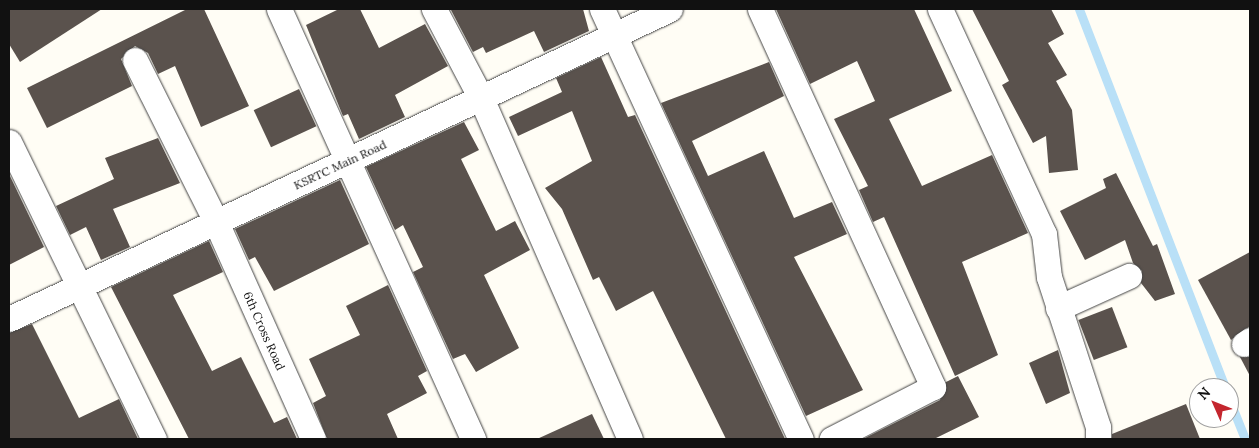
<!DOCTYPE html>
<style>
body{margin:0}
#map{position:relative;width:1259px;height:448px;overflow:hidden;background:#fffdf5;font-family:Lora,serif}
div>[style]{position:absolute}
.stream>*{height:9px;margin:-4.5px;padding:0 4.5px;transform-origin:4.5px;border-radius:4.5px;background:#b9e0f7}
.building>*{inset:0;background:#5a524d;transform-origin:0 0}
.roads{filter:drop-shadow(0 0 1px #444) drop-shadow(0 0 1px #444)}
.minor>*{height:25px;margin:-12.5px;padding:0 12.5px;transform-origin:12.5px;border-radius:12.5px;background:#fff}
span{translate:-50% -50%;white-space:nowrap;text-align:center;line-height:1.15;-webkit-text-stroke:5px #fff;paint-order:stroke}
.street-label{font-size:12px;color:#111}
.frame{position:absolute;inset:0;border:10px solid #111;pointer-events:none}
.north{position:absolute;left:1189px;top:378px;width:50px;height:50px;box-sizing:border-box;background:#fff;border:1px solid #a0a0a0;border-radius:50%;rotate:314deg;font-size:14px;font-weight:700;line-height:20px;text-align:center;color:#111}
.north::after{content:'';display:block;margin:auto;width:18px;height:22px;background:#c4262e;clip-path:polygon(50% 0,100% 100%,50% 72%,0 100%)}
</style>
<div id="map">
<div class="stream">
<i style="left:1079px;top:9px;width:406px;rotate:68.9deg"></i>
<i style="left:1229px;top:399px;width:43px;rotate:68.2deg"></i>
</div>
<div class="building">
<i style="clip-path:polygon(9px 9px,102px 9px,20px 62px,9px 44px)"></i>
<i style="clip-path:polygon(187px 9px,204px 9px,249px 106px,201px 127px,175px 66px,158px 74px,148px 53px,135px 46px,121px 59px,132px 86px,47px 128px,27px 88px)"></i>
<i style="clip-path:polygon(339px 9px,360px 9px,379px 48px,425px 24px,448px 66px,395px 95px,405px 117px,359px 139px,348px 114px,343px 116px,306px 25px)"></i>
<i style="clip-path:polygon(583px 9px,589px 31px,544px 52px,534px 31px,486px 53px,483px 47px,473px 52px,451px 10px)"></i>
<i style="clip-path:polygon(776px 9px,914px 9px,952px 91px,889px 119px,922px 186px,992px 155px,1028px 233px,962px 262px,998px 355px,955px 376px,884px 217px,873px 222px,859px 190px,868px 186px,834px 119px,875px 101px,857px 61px,810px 84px)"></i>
<i style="clip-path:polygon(972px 9px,1051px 9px,1064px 34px,1048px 43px,1067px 75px,1056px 81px,1072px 110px,1078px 170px,1049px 173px,1046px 136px,1033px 143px,1002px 85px,1009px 81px)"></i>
<i style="clip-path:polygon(601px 57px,628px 117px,635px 115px,785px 439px,726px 439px,653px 291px,616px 311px,599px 277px,593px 280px,562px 209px,545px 188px,592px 161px,572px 111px,518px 136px,509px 117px,562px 92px,556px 78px)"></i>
<i style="clip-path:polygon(769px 62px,784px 96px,692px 141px,708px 176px,764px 151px,794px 218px,832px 202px,847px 234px,794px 257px,863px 390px,806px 416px,661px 103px)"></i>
<i style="left:299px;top:89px;width:41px;height:50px;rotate:65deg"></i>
<i style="clip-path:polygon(464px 122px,479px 150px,461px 159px,496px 231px,515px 221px,530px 250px,484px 275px,519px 348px,476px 372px,465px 354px,453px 359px,413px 272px,423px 267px,403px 225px,395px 230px,366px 167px)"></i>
<i style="clip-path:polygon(158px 138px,180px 183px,113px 209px,130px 247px,101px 260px,86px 227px,70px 235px,56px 206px,114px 179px,105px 158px)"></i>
<i style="clip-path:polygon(1116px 173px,1153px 246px,1157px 244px,1175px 294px,1155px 301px,1141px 283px,1142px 271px,1133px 263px,1125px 240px,1085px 260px,1060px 211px,1106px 188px,1103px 179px)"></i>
<i style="clip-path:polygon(9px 174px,44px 247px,9px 265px)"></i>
<i style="clip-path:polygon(340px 180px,369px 244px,274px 291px,255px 257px,249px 260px,235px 229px)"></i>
<i style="clip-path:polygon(209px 241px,223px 272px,173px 295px,212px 371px,241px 357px,274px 423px,287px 417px,297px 439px,189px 439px,111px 287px)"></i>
<i style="clip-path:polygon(1250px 252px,1250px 326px,1231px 340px,1198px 280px)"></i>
<i style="clip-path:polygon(388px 285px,427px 371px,418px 376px,427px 393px,387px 414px,398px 439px,327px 439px,313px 403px,326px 396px,309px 359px,360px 335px,346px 306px)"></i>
<i style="left:1112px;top:307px;width:43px;height:36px;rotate:69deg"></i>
<i style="clip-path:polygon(32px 324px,79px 418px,119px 399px,138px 439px,9px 439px,9px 333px)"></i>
<i style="clip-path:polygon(1058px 350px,1070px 393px,1046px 404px,1029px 363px)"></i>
<i style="clip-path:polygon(1240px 357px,1250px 357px,1250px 376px)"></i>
<i style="clip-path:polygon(958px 376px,979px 417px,934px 439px,863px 439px,940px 400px,946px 382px)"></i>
<i style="clip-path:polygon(1186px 404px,1200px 439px,1112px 439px,1112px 434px)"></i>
<i style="clip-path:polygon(592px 414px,604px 439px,537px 439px)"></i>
</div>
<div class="roads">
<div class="minor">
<i style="left:279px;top:9px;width:472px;rotate:65.7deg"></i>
<i style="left:434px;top:9px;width:101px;rotate:62.2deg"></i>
<i style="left:481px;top:98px;width:372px;rotate:66.4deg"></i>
<i style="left:602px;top:9px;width:474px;rotate:65.2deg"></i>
<i style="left:760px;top:9px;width:416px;rotate:65.4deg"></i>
<i style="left:933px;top:387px;width:114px;rotate:152.8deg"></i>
<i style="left:940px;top:9px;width:248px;rotate:65.2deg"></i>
<i style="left:1044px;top:234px;width:43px;rotate:83.4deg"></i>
<i style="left:1049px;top:277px;width:158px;rotate:71.9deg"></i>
<i style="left:1098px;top:427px;width:12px;rotate:90deg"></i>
<i style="left:135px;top:60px;width:181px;rotate:63.4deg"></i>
<i style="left:216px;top:222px;width:238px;rotate:65.9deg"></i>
<i style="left:9px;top:142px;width:331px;rotate:64deg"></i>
<i style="left:1058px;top:308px;width:78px;rotate:-24.3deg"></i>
<i style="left:9px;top:319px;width:730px;rotate:-25.13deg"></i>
<i style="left:1244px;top:344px;width:7px;rotate:-34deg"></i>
</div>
</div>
<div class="street-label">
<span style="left:340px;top:165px;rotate:-25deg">KSRTC Main Road</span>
<span style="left:264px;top:331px;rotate:66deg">6th Cross Road</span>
</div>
<div class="frame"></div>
<div class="north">N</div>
</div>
